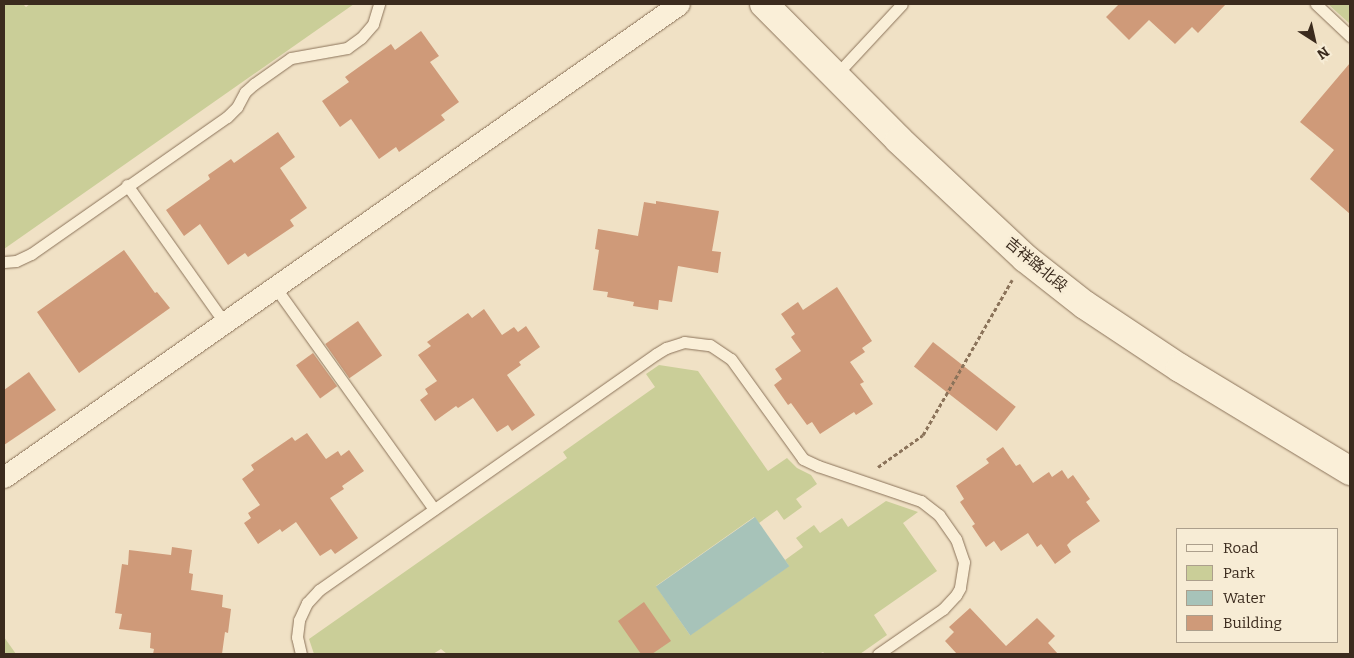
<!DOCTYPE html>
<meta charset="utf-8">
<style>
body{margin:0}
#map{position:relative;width:1354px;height:658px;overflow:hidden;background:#f0e1c5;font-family:Bitter,"Noto Sans SC",serif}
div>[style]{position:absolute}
.green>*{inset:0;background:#cace98}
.water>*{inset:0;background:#a7c3b9;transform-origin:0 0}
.building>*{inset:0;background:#cf9a79;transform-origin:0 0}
.path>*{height:3px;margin-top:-1.5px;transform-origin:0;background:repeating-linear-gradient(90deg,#8b735a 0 4px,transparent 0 6.5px)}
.roads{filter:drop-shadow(0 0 1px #8b735a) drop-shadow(0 0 1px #8b735a)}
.lane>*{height:11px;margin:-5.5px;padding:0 5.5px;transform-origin:5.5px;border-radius:5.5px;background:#faefd8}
.street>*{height:21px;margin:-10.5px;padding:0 10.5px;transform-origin:10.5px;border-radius:10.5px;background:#faefd8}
.secondary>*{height:28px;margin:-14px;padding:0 14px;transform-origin:14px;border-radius:14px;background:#faefd8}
span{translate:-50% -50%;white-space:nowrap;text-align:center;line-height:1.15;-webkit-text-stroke:4px #f7ecd5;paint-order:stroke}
.street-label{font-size:15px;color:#3b2b1e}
.frame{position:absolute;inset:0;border:5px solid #3b2b1e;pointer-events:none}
.legend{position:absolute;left:1176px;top:528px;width:162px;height:115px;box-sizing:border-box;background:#f7ecd5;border:1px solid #ac9f8c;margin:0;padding:6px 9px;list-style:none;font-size:15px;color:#3b2b1e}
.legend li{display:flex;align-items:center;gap:10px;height:25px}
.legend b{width:25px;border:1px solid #ac9f8c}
.north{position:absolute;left:1289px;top:15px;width:50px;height:50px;-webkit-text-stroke:4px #f7ecd5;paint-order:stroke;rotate:145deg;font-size:14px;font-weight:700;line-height:20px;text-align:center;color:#3b2b1e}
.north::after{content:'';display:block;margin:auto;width:18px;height:22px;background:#3b2b1e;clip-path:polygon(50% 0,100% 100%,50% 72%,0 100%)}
</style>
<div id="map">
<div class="green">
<i style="clip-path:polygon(4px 4px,23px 4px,26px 7px,30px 4px,354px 4px,4px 249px)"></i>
<i style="clip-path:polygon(1328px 4px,1350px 4px,1350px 24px)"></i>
<i style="clip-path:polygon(659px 365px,698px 371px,768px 471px,787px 458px,797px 468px,811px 475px,817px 484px,796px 499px,802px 507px,784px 520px,777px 510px,759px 523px,754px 517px,656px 586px,690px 635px,789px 566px,785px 560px,803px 547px,796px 538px,814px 525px,820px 533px,842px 518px,848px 527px,886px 501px,918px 512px,903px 523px,937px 571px,874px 615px,887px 635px,860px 654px,825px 654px,823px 652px,819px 654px,447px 654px,441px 649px,433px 654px,314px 654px,309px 639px,567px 458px,563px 452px,655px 387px,646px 374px)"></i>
<i style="clip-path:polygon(4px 637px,16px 654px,4px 654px)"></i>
</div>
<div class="water">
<i style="left:755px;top:517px;width:60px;height:121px;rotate:55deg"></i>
</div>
<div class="building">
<i style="clip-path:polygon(1119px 4px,1226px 4px,1198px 33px,1192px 27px,1175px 44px,1149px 20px,1129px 40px,1106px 17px)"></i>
<i style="clip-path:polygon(421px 31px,439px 56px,430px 62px,459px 102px,441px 115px,445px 120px,399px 152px,396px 147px,379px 159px,351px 119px,340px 127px,322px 101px,349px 82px,345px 77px,391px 44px,395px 50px)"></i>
<i style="clip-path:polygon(1350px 63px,1350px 214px,1310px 179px,1334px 150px,1300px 122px)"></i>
<i style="clip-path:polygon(278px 132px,295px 157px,280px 168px,307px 208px,290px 220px,294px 226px,248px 257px,245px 253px,228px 265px,200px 224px,184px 236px,166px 210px,210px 179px,208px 175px,231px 159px,234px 163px)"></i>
<i style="clip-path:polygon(656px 201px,719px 211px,712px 251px,721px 252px,718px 273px,678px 266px,672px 302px,659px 300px,658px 310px,633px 306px,634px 302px,607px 297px,608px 292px,593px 290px,599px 250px,595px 249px,598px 229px,638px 236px,644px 202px,656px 204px)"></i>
<i style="clip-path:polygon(124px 250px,155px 293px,157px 292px,170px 308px,79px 373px,37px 312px)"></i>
<i style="clip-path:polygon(837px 287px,872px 341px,862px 348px,865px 352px,850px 362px,864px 382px,860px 384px,873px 404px,856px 415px,854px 412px,820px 434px,812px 422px,807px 425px,791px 403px,788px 405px,774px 385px,782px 379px,775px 369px,801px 351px,791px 337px,795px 334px,781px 314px,798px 302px,803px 310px)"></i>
<i style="clip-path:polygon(484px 309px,502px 335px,514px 327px,518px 332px,526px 326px,540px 347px,519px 362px,521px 365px,507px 375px,535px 415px,512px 431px,508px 425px,497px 432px,473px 398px,458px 408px,456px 406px,435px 421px,420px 400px,428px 394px,425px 389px,437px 381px,418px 355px,431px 346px,427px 342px,468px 313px,472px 318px)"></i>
<i style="left:358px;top:321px;width:42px;height:40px;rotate:55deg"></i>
<i style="left:933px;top:342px;width:105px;height:31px;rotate:38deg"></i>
<i style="left:313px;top:353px;width:41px;height:21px;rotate:54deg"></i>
<i style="clip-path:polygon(29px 372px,56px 410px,4px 445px,4px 390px)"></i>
<i style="clip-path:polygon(307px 433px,326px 459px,338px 451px,341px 456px,349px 450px,364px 471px,342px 486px,344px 489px,330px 498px,358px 538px,335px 554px,331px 549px,320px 556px,296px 522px,282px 532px,280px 529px,258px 544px,244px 523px,251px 518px,248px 513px,260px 505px,242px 479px,254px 470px,251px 465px,292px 437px,295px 441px)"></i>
<i style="clip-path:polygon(1003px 447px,1016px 466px,1020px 464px,1033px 483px,1049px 472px,1052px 477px,1062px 470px,1068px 479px,1073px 475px,1090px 499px,1086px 502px,1100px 521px,1072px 540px,1067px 545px,1071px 552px,1055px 564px,1041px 544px,1037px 547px,1028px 533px,1001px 551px,994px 541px,986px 547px,972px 526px,975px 524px,960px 502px,964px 499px,956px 486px,989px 463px,986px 459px)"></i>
<i style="clip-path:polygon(172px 547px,192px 550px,189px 573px,193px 574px,191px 590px,223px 595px,222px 607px,231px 609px,228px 633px,225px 632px,222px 654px,153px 654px,154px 649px,150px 648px,151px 633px,119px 629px,122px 614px,115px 613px,122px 564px,128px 565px,129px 550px,171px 555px)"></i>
<i style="clip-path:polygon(644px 602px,671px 641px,652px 654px,641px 654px,618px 621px)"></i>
<i style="clip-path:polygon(970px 608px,1006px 646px,1037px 618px,1055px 636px,1048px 643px,1058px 654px,957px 654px,945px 641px,954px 632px,949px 627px)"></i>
</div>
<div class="path">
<i style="left:878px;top:467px;width:55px;rotate:-35.4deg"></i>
<i style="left:923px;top:435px;width:179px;rotate:-60.1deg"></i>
</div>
<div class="roads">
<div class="lane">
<i style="left:1316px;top:4px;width:47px;rotate:43.3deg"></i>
<i style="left:835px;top:76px;width:98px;rotate:-47.1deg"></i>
<i style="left:127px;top:185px;width:168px;rotate:54.7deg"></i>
<i style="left:4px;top:262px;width:12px;rotate:-5deg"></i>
<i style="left:16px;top:261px;width:17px;rotate:-25deg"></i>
<i style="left:31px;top:254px;width:239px;rotate:-35deg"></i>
<i style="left:227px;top:117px;width:14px;rotate:-45deg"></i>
<i style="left:237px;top:107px;width:17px;rotate:-62deg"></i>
<i style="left:245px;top:92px;width:12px;rotate:-42deg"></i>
<i style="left:254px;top:84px;width:45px;rotate:-35.1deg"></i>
<i style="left:291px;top:58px;width:57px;rotate:-10.1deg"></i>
<i style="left:347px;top:48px;width:17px;rotate:-36deg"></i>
<i style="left:361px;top:38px;width:18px;rotate:-49deg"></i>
<i style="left:373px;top:24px;width:21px;rotate:-73deg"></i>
<i style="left:275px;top:287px;width:273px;rotate:54.4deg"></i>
<i style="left:301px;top:654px;width:17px;rotate:-103deg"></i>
<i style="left:297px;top:637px;width:17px;rotate:-83deg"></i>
<i style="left:299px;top:620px;width:19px;rotate:-65deg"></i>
<i style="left:307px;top:603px;width:18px;rotate:-47deg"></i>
<i style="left:319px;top:590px;width:411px;rotate:-35deg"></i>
<i style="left:656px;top:354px;width:12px;rotate:-31deg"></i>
<i style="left:666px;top:348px;width:19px;rotate:-18deg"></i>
<i style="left:684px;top:342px;width:26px;rotate:7deg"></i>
<i style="left:710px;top:345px;width:25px;rotate:34deg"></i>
<i style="left:731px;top:359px;width:123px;rotate:54.2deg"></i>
<i style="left:803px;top:459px;width:17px;rotate:25deg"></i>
<i style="left:818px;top:466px;width:109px;rotate:18.8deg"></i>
<i style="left:921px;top:501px;width:23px;rotate:38deg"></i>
<i style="left:939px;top:515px;width:29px;rotate:55deg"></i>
<i style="left:956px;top:539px;width:24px;rotate:71deg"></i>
<i style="left:964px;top:562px;width:26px;rotate:99deg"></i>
<i style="left:960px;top:588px;width:8px;rotate:120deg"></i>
<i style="left:956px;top:595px;width:19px;rotate:133deg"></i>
<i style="left:943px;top:609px;width:79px;rotate:145.3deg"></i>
</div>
<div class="street">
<i style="left:4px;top:477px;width:824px;rotate:-35.02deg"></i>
</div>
<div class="secondary">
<i style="left:764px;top:4px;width:192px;rotate:45.2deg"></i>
<i style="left:899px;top:140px;width:173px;rotate:43.1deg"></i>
<i style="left:1025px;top:258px;width:76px;rotate:38.1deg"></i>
<i style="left:1085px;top:305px;width:114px;rotate:33.6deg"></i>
<i style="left:1180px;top:368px;width:199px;rotate:31.2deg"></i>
</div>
</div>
<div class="street-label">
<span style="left:1036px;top:265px;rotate:40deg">吉祥路北段</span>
</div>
<div class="frame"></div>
<ul class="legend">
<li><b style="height:6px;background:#faefd8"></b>Road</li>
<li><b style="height:14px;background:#cace98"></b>Park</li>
<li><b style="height:14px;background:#a7c3b9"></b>Water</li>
<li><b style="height:14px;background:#cf9a79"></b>Building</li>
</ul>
<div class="north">N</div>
</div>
